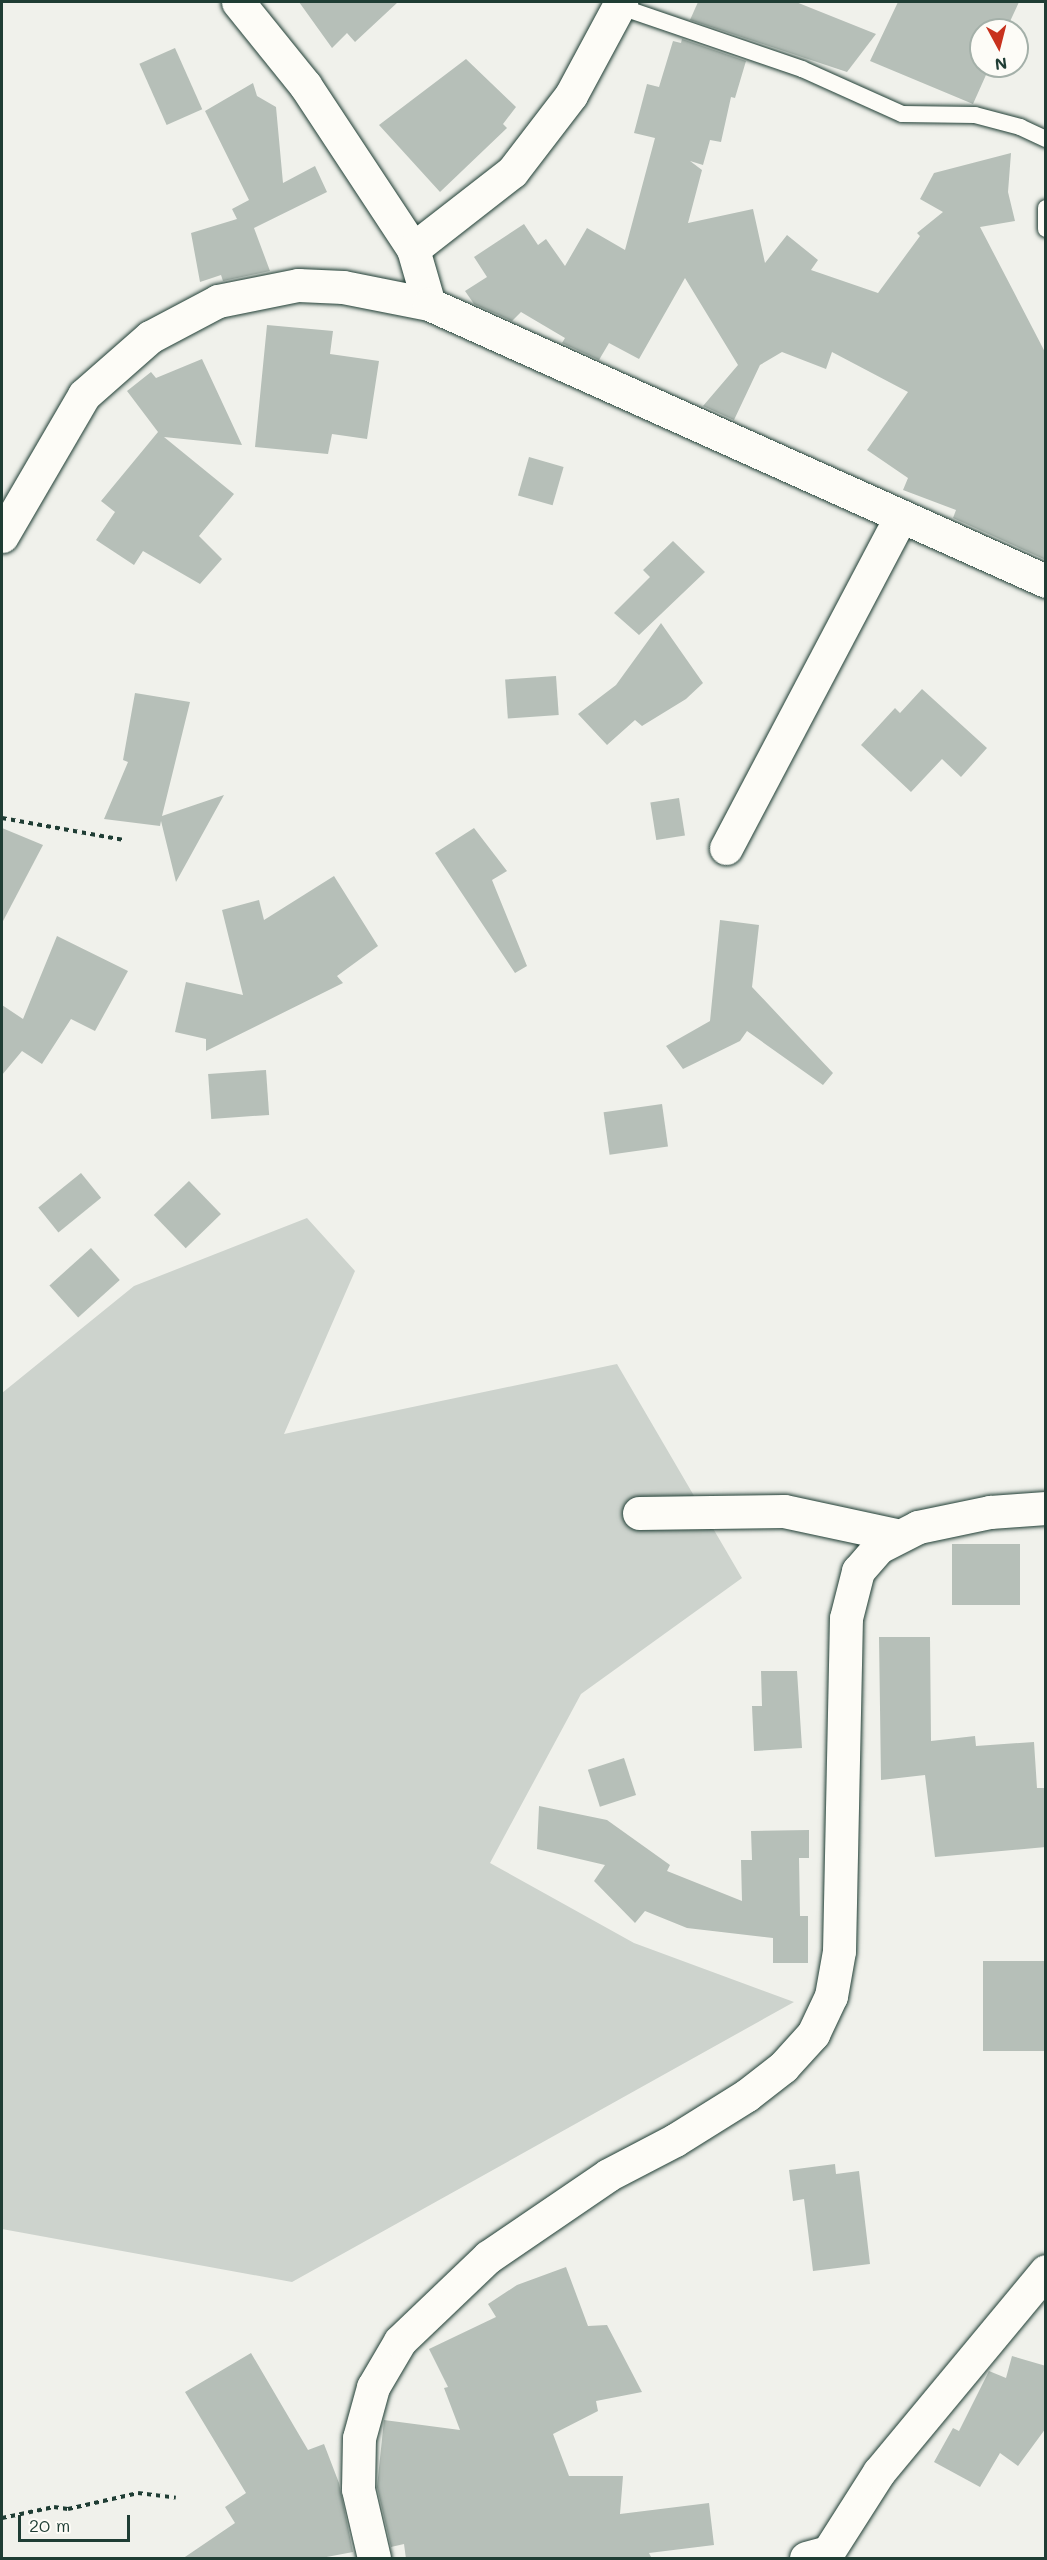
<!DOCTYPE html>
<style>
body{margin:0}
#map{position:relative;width:1047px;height:2560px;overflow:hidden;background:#f0f1eb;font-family:Mali,sans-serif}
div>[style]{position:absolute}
.green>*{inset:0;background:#cdd3cd}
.building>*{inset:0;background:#b6bfb8;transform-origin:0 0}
.path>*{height:4px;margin-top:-2px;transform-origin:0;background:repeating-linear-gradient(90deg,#1f3d34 0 4.5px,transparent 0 9px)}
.roads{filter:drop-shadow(0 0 2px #1f3d34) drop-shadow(0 0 2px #1f3d34)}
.lane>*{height:16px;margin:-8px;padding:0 8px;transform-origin:8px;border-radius:8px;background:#fdfcf7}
.street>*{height:33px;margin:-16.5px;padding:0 16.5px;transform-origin:16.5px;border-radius:16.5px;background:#fdfcf7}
.secondary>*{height:33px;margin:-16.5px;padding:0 16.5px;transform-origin:16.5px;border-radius:16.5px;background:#fdfcf7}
span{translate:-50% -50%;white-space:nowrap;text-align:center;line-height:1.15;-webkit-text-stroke:4.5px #fdfcf7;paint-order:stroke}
.frame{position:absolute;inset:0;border:3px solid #1f3d34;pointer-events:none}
.north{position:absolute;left:969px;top:18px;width:60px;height:60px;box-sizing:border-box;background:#fdfcf7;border:2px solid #a4b0a9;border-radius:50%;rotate:173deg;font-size:16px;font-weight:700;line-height:24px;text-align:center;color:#1f3d34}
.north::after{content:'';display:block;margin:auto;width:21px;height:27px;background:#c8321e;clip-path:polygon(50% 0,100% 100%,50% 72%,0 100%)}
.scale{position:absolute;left:18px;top:2515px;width:112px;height:27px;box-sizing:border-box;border:3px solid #1f3d34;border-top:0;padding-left:8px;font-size:18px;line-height:21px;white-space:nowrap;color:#1f3d34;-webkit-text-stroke:4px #fdfcf7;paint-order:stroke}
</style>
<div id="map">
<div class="green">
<i style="clip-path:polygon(307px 1218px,355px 1271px,284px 1434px,617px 1364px,742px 1578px,581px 1694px,490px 1863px,634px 1943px,794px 2002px,292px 2282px,2px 2229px,2px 1393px,134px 1286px)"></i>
</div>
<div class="building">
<i style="clip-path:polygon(299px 2px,398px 2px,355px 42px,347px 33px,332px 48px)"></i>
<i style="clip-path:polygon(698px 2px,796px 2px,876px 34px,847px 72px,690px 20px)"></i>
<i style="clip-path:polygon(898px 2px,1019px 2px,1006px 30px,981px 30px,981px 66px,990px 66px,973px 104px,870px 61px)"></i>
<i style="clip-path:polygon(682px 39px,746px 61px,735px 98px,731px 97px,721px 142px,710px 140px,703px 165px,690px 161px,702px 170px,688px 223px,753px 209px,765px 263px,787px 235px,818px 260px,811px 270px,878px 293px,920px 236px,917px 233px,943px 212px,920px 199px,934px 173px,1011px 153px,1008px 192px,1015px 221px,980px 227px,1046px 354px,1046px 560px,953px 518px,956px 510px,903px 490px,908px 478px,867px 450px,908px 392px,832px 352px,826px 369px,782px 352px,760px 365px,734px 420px,703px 406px,738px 365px,685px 278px,639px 359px,609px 343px,599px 360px,562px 343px,565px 338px,521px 312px,512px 321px,474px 304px,465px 291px,487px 277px,474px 257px,524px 224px,538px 245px,546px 239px,565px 266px,587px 228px,625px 250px,655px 138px,634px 133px,647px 84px,659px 87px,673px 41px,681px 43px)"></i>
<i style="left:175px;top:48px;width:67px;height:39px;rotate:66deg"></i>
<i style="clip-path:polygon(466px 59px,516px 107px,503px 124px,507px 128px,440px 192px,379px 125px)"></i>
<i style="clip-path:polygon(253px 83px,257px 96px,276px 107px,283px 183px,315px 166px,327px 192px,254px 228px,270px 271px,223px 281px,221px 275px,200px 282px,191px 233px,237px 219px,232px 209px,249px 200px,205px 111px)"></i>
<i style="clip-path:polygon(267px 325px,333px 331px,330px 354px,379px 361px,367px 439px,332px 434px,328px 454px,255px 447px)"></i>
<i style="clip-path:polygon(202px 359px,242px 445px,164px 437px,234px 494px,199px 536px,222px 559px,200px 584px,143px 551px,134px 565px,96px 540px,115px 512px,101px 501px,158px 432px,127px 391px,151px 372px,156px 378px)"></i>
<i style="left:529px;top:457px;width:36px;height:40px;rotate:16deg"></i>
<i style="clip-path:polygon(673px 541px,705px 572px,639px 635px,614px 613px,650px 577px,643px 570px)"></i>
<i style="clip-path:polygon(661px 623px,703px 683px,686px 699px,642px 726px,635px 720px,607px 745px,578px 714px,616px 685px)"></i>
<i style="left:556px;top:676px;width:39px;height:51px;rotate:86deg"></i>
<i style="clip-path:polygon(922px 689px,987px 748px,961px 777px,942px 759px,911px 792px,861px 745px,895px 708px,900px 713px)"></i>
<i style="clip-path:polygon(135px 693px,190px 702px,162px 816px,224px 795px,176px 882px,161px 821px,160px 826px,104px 819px,128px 762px,123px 760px)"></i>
<i style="left:679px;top:798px;width:38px;height:29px;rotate:81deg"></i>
<i style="clip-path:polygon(2px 828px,43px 845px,2px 923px)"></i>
<i style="clip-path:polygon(474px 828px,507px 871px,492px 880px,527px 966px,515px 973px,435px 853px)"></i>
<i style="clip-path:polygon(334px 876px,378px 946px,337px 976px,343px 983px,206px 1051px,206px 1039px,175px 1032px,186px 982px,243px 995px,222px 910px,259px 900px,264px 920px)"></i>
<i style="clip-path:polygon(720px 920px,759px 925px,752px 987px,833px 1073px,823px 1085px,747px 1031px,740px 1041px,683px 1069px,666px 1046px,710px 1021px)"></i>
<i style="clip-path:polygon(57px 936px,128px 971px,95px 1031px,71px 1019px,42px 1064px,22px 1051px,2px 1075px,2px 1005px,23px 1019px)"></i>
<i style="left:266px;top:1070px;width:45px;height:58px;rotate:86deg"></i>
<i style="left:662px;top:1104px;width:43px;height:59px;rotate:82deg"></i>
<i style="left:81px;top:1173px;width:32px;height:55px;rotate:51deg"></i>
<i style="left:189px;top:1181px;width:46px;height:49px;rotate:46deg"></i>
<i style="left:91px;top:1248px;width:43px;height:56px;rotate:48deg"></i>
<i style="left:952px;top:1544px;width:68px;height:61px"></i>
<i style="clip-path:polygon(879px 1637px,930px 1637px,931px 1741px,975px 1736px,976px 1746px,1034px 1742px,1037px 1788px,1046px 1788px,1046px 1847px,935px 1857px,925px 1775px,881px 1780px)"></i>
<i style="clip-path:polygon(761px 1671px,797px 1671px,802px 1748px,754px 1751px,752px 1706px,762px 1706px)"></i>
<i style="left:624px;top:1758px;width:39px;height:38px;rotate:72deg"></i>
<i style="clip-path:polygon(539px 1806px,607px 1820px,670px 1865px,667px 1871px,742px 1901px,741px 1860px,752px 1860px,751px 1831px,809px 1830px,809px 1858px,799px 1858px,800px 1916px,808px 1916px,808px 1963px,773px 1963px,773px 1938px,687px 1928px,645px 1911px,635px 1923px,594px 1881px,605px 1865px,537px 1849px)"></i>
<i style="left:983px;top:1961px;width:61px;height:90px"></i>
<i style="clip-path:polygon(835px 2164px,836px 2174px,859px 2171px,870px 2264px,813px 2271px,804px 2199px,793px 2201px,789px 2170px)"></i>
<i style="clip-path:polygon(566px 2267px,588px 2326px,607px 2325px,642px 2392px,596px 2401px,598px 2411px,553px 2434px,569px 2476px,623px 2476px,620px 2514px,709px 2503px,714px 2545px,649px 2553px,652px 2559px,406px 2559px,404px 2544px,391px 2547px,377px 2487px,384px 2420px,460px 2430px,444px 2388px,448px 2387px,429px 2349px,496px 2317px,488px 2304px,517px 2285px)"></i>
<i style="clip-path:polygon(251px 2353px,308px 2450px,324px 2444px,339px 2483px,353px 2552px,316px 2559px,182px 2559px,235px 2523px,225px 2507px,246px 2493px,185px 2392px)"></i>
<i style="clip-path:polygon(1012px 2356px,1046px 2366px,1046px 2428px,1018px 2466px,1000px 2453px,980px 2487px,934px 2462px,953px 2428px,959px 2431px,989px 2371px,1006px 2378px)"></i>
</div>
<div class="path">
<i style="left:2px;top:818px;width:124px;rotate:10.2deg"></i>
<i style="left:2px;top:2518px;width:53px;rotate:-11.9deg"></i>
<i style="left:54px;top:2507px;width:14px;rotate:8deg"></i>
<i style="left:68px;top:2509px;width:72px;rotate:-12.9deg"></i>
<i style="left:138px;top:2493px;width:38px;rotate:7deg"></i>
</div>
<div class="roads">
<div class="lane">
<i style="left:618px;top:6px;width:194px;rotate:18.9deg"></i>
<i style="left:802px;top:69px;width:110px;rotate:24.2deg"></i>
<i style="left:902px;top:114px;width:73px;rotate:0.8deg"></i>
<i style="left:975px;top:115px;width:47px;rotate:14.9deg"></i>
<i style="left:1020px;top:127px;width:29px;rotate:25deg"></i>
<i style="left:1046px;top:208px;width:21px;rotate:90deg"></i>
</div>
<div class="street">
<i style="left:413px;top:249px;width:125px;rotate:-37.9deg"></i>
<i style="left:512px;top:172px;width:97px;rotate:-52.5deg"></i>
<i style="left:571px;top:95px;width:106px;rotate:-61.7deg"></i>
<i style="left:726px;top:848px;width:375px;rotate:-62.2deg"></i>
<i style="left:639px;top:1513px;width:145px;rotate:-0.8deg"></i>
<i style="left:784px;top:1511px;width:115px;rotate:12.1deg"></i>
<i style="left:374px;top:2558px;width:71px;rotate:-103.1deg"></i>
<i style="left:358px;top:2489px;width:51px;rotate:-88.9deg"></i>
<i style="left:359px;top:2438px;width:53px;rotate:-74.6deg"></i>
<i style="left:373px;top:2387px;width:53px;rotate:-59.6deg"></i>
<i style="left:400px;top:2341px;width:122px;rotate:-43.7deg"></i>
<i style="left:488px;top:2257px;width:145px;rotate:-34.3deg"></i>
<i style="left:608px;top:2175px;width:76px;rotate:-27.6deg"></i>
<i style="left:675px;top:2140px;width:85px;rotate:-32deg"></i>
<i style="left:747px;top:2095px;width:46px;rotate:-37.9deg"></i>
<i style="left:783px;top:2067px;width:45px;rotate:-47.7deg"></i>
<i style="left:813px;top:2034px;width:42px;rotate:-64.7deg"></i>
<i style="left:831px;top:1996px;width:46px;rotate:-79.9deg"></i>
<i style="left:839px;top:1951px;width:333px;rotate:-88.8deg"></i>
<i style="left:846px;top:1618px;width:49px;rotate:-75.7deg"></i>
<i style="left:858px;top:1571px;width:32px;rotate:-49deg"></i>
<i style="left:879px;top:1547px;width:44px;rotate:-27.1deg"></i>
<i style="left:918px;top:1527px;width:74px;rotate:-11.8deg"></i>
<i style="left:990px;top:1512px;width:56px;rotate:-4.1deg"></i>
<i style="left:806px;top:2558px;width:23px;rotate:-15deg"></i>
<i style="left:828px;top:2552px;width:95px;rotate:-57.5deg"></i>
<i style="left:879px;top:2472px;width:261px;rotate:-50.3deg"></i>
</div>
<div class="secondary">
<i style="left:238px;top:2px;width:107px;rotate:51.1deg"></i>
<i style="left:305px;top:85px;width:196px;rotate:56.6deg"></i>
<i style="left:413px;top:249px;width:57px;rotate:73.8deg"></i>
<i style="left:2px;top:536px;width:163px;rotate:-59.8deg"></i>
<i style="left:84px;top:395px;width:88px;rotate:-41.3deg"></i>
<i style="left:150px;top:337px;width:77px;rotate:-27.9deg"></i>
<i style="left:218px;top:301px;width:82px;rotate:-11.3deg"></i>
<i style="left:298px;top:285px;width:45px;rotate:2.5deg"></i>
<i style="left:343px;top:287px;width:88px;rotate:11.2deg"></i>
<i style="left:429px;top:304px;width:676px;rotate:24.18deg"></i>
</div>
</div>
<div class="frame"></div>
<div class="north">N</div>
<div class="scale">20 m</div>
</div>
